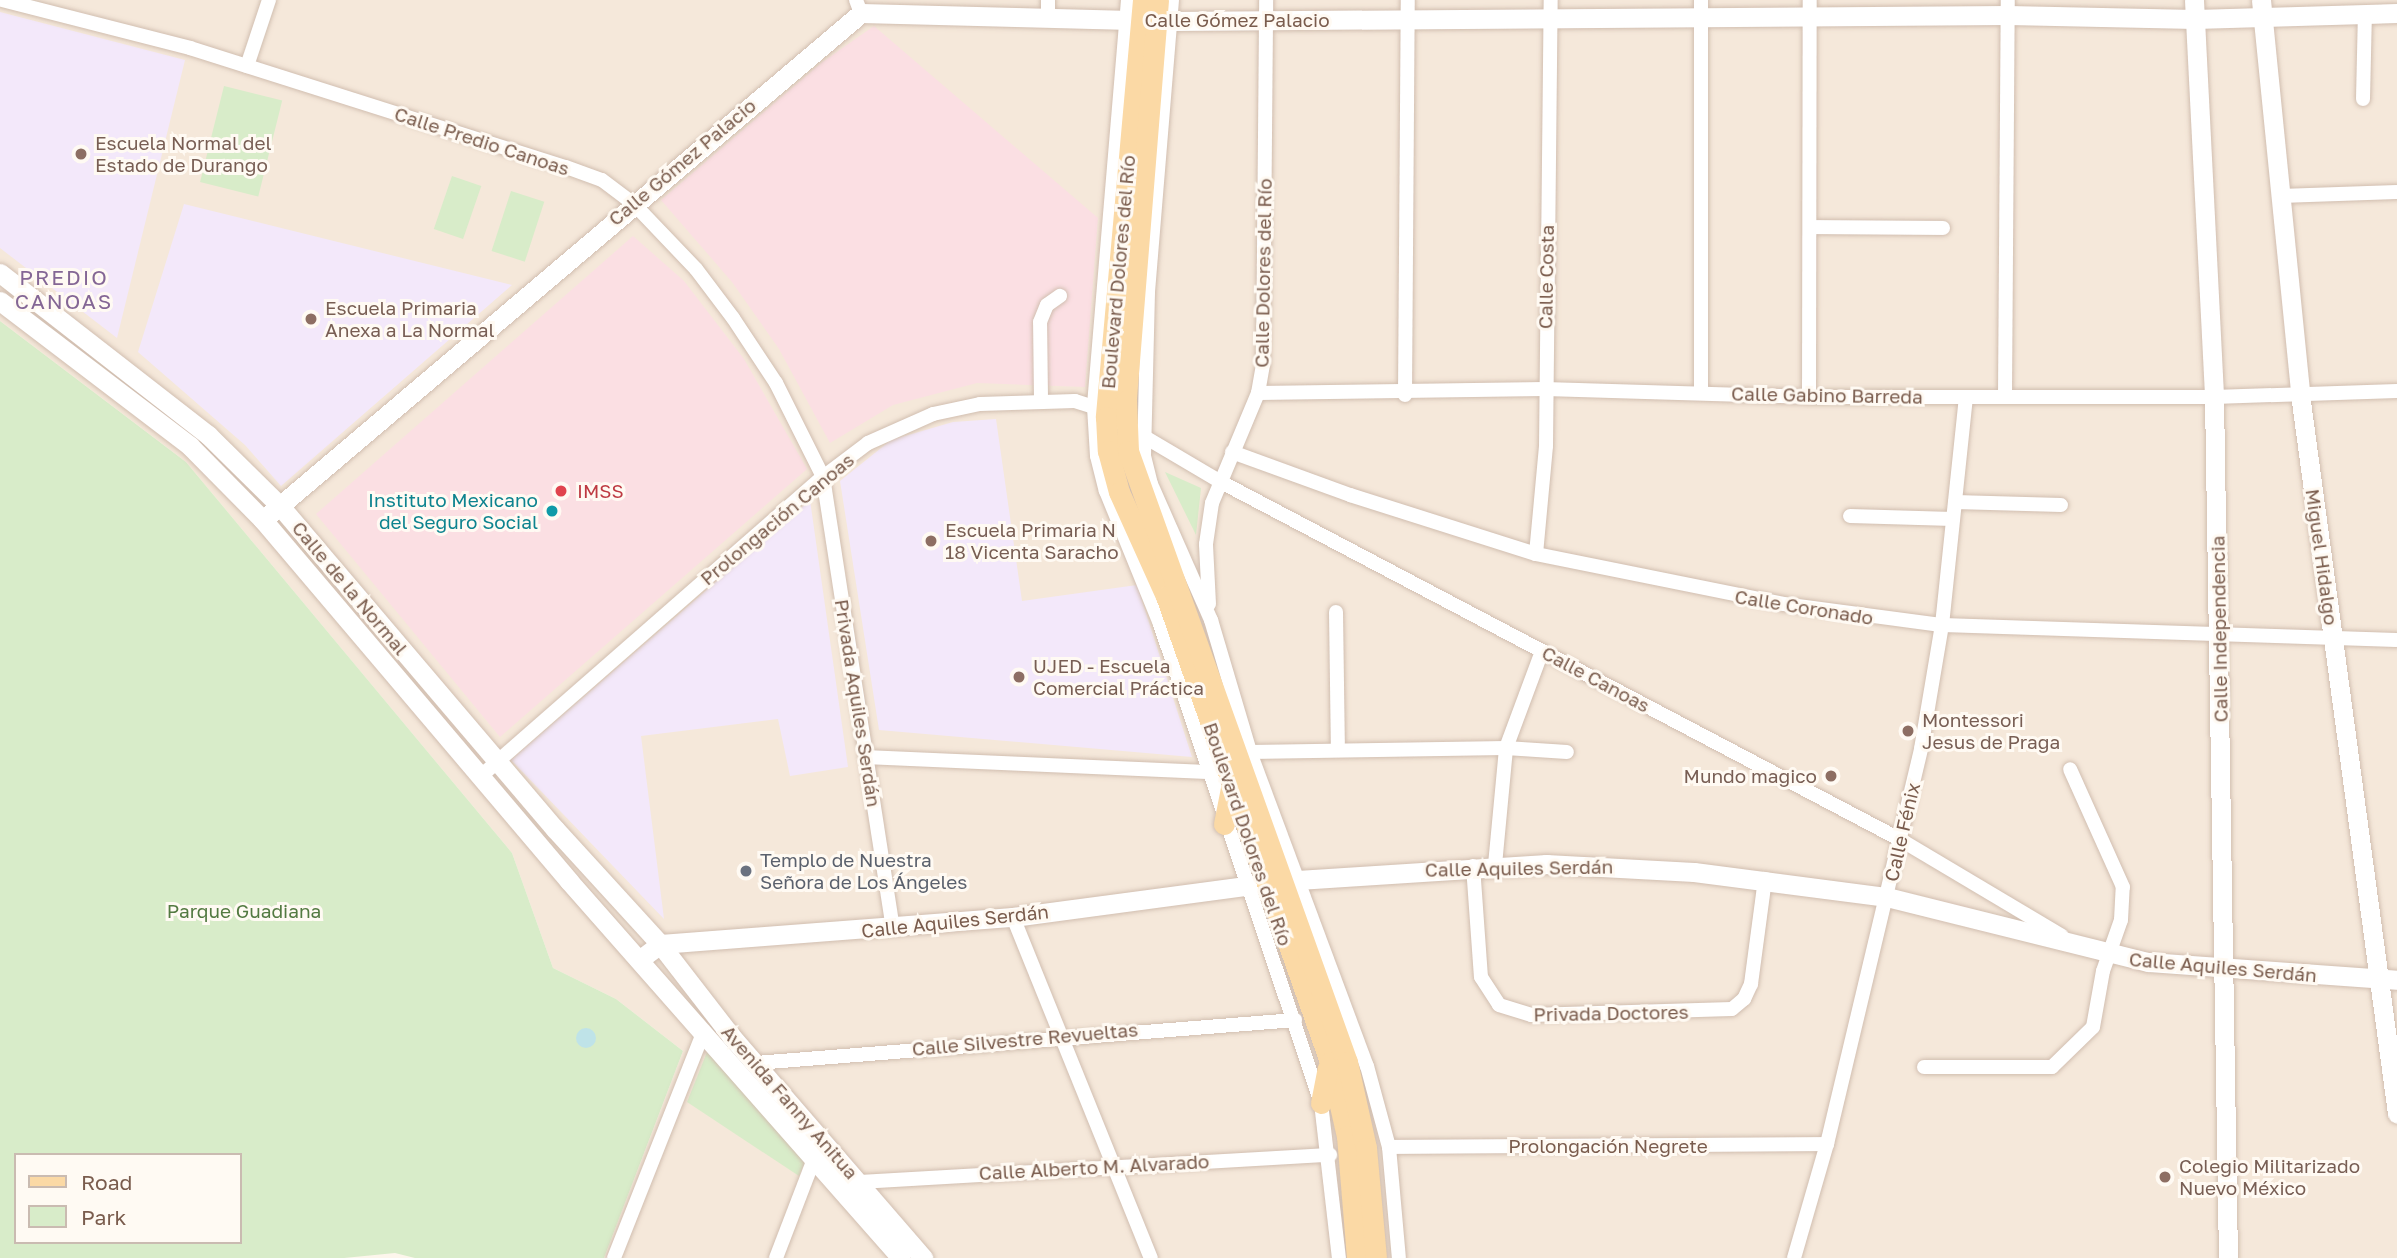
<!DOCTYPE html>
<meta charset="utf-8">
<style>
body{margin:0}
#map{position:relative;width:2397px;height:1258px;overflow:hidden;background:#fdf6ec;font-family:"Golos Text",sans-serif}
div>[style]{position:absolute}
.residential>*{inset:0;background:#f5e8da}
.education>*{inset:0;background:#f3e8fa}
.medical>*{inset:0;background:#fbdfe3}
.green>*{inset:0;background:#d8ecc9;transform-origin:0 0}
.water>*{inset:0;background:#bfe3e8}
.round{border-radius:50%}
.roads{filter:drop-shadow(0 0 2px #d1beb0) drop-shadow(0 0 2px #d1beb0)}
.street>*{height:14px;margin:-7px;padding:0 7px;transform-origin:7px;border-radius:7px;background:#fff}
.secondary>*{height:19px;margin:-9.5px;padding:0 9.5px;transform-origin:9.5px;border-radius:9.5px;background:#fff}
.primary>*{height:21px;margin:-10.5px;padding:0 10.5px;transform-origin:10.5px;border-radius:10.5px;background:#fbd9a5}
.dots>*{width:19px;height:19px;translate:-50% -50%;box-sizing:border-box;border:4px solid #fffaf3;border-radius:50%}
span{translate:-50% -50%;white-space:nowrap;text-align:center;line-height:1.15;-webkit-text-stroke:6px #fffaf3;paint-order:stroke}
.street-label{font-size:19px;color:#7a5c4d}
.education-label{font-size:19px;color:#785e54}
.left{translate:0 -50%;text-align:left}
.right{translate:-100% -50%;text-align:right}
.health-label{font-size:19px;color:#be3a42}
.culture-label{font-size:19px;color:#0d838f}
.worship-label{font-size:19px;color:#5b616d}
.park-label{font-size:19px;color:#537a41}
.neighbourhood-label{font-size:21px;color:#846695;letter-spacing:2px}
.legend{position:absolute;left:14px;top:1153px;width:228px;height:91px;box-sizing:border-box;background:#fffaf3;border:2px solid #cabbb1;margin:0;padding:9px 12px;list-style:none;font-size:21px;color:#7a5c4d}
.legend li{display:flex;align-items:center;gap:14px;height:35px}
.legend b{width:35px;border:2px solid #cabbb1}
</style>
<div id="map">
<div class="residential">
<i style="clip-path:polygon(0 0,2397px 0,2397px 1258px,604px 1258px,683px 1051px,616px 999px,553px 968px,512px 853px,186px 462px,0 321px)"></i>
</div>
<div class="education">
<i style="clip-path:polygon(0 12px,185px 60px,117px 338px,0 248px)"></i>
<i style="clip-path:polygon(184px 204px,512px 285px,281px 486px,245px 445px,138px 352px)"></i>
<i style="clip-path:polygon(996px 419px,1022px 601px,1137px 585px,1192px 757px,879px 730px,840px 481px,891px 440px,953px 422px)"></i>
<i style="clip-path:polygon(810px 500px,848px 767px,790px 776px,778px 719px,641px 736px,664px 919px,511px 760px)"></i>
</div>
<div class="medical">
<i style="clip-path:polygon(874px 26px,1098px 218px,1085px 387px,977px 383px,893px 405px,830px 443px,779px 349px,732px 282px,661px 200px,821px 63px)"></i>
<i style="clip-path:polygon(633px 236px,684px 281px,744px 359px,807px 469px,500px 737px,316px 514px)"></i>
</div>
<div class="green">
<i style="left:224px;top:86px;width:60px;height:99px;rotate:14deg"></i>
<i style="left:452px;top:176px;width:31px;height:56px;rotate:19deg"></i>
<i style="left:511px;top:191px;width:35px;height:63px;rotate:18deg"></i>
<i style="clip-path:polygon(evenodd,0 321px,186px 462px,512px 853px,553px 968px,616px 999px,683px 1051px,604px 1258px,415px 1258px,395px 1253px,344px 1258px,0 1258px,0 321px,16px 1155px,240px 1155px,240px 1242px,16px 1242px,16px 1155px)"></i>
<i style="clip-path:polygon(1165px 472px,1201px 488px,1196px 535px)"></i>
<i style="clip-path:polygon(707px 1052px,807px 1157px,799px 1176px,687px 1102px)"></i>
</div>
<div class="water">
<i class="round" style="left:576px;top:1028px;width:20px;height:20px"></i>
</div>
<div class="roads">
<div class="street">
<i style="left:2px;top:0;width:194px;rotate:14.3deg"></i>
<i style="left:190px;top:48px;width:394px;rotate:17.6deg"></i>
<i style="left:566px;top:167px;width:38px;rotate:20deg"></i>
<i style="left:602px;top:180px;width:39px;rotate:37deg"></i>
<i style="left:633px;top:203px;width:91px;rotate:46.3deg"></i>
<i style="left:696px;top:269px;width:61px;rotate:52.9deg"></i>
<i style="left:733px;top:318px;width:78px;rotate:56.5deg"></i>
<i style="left:776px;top:383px;width:105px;rotate:63.4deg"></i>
<i style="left:823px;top:477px;width:457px;rotate:81.2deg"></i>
<i style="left:856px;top:0;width:14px;rotate:69deg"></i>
<i style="left:1048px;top:0;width:18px;rotate:90deg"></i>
<i style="left:1128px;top:0;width:408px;rotate:94.8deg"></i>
<i style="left:1094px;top:407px;width:49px;rotate:86.5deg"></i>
<i style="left:1097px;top:456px;width:36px;rotate:76deg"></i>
<i style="left:1106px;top:491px;width:144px;rotate:67.9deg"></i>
<i style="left:1160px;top:624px;width:505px;rotate:71.42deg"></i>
<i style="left:1321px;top:1103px;width:156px;rotate:83.4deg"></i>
<i style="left:1172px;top:0;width:293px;rotate:94.7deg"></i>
<i style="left:1148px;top:292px;width:164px;rotate:91.4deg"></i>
<i style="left:1144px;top:456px;width:29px;rotate:76deg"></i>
<i style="left:1151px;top:484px;width:149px;rotate:66.2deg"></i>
<i style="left:1211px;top:620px;width:138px;rotate:73.5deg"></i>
<i style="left:1250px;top:752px;width:335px;rotate:69.6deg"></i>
<i style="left:1367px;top:1066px;width:84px;rotate:74.8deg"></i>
<i style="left:1389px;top:1147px;width:111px;rotate:84.9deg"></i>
<i style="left:247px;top:66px;width:70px;rotate:-71.6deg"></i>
<i style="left:2363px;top:99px;width:85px;rotate:-88.7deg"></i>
<i style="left:2280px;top:196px;width:117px;rotate:-2deg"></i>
<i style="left:1810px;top:227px;width:133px;rotate:0.4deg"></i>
<i style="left:1258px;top:393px;width:287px;rotate:-0.8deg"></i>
<i style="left:1545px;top:389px;width:264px;rotate:1.7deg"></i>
<i style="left:1809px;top:397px;width:405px"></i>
<i style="left:2214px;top:397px;width:183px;rotate:-1.9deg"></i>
<i style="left:1701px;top:393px;width:393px;rotate:-90deg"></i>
<i style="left:1405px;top:395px;width:395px;rotate:-89.6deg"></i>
<i style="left:2005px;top:395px;width:395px;rotate:-89.6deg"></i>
<i style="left:1809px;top:397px;width:397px;rotate:-89.9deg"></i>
<i style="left:1041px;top:399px;width:77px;rotate:-90.7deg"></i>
<i style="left:1040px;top:322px;width:18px;rotate:-68deg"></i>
<i style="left:1047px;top:305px;width:16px;rotate:-35deg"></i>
<i style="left:1232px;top:452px;width:126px;rotate:20deg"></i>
<i style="left:1350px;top:495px;width:195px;rotate:17.6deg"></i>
<i style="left:1536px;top:554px;width:253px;rotate:11.4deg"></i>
<i style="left:1784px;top:604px;width:159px;rotate:7.6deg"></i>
<i style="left:1942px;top:625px;width:455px;rotate:1.9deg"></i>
<i style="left:1955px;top:502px;width:106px;rotate:1.6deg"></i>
<i style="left:1850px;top:516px;width:103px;rotate:1.7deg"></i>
<i style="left:1536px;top:554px;width:108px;rotate:-84.7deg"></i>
<i style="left:1546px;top:446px;width:446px;rotate:-89.4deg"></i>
<i style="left:1209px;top:604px;width:60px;rotate:-92.9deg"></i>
<i style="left:1206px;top:544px;width:41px;rotate:-81.7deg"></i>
<i style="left:1212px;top:503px;width:119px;rotate:-67.3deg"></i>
<i style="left:1258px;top:393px;width:29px;rotate:-80deg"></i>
<i style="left:1263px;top:364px;width:364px;rotate:-89.5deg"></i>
<i style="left:1336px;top:612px;width:137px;rotate:89.2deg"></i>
<i style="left:1250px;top:752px;width:256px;rotate:-0.9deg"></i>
<i style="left:1506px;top:748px;width:61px;rotate:3.8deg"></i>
<i style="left:866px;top:757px;width:340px;rotate:2.5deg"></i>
<i style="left:481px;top:776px;width:454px;rotate:-41.2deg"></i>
<i style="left:823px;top:477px;width:56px;rotate:-37.1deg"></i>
<i style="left:868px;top:443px;width:71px;rotate:-24deg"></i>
<i style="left:933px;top:414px;width:48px;rotate:-12deg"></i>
<i style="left:980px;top:404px;width:95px;rotate:-1.8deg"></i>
<i style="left:1075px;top:401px;width:20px;rotate:18deg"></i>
<i style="left:1094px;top:407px;width:145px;rotate:30.6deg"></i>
<i style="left:1219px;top:481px;width:771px;rotate:27.76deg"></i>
<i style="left:1901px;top:840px;width:187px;rotate:30.8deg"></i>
<i style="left:1495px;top:865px;width:118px;rotate:-84.6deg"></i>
<i style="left:1506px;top:748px;width:103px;rotate:-69.6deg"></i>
<i style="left:1473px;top:866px;width:111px;rotate:85.9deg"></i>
<i style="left:1481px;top:977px;width:33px;rotate:57deg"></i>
<i style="left:1499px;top:1005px;width:34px;rotate:17deg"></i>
<i style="left:1531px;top:1015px;width:201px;rotate:-1.7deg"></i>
<i style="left:1732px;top:1009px;width:16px;rotate:-40deg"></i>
<i style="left:1744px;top:999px;width:17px;rotate:-65deg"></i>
<i style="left:1751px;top:984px;width:106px;rotate:-82.4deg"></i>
<i style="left:1013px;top:917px;width:368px;rotate:68deg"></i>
<i style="left:756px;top:1063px;width:541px;rotate:-4.56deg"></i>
<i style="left:1924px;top:1067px;width:128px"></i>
<i style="left:2052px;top:1067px;width:57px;rotate:-44.3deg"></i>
<i style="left:2093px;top:1027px;width:57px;rotate:-79.9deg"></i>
<i style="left:2103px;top:971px;width:54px;rotate:-70.6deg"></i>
<i style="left:2121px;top:920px;width:33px;rotate:-87deg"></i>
<i style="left:2123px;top:887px;width:129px;rotate:-114.2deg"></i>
<i style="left:1389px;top:1147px;width:438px;rotate:-0.4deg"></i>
<i style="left:858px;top:1182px;width:473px;rotate:-3.3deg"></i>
<i style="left:614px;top:1258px;width:244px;rotate:-68.4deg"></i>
<i style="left:776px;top:1258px;width:115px;rotate:-69deg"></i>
<i style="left:1794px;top:1258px;width:119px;rotate:-73.9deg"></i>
<i style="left:1827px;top:1144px;width:406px;rotate:-76.6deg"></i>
<i style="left:1921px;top:749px;width:126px;rotate:-80.4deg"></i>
<i style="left:1942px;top:625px;width:229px;rotate:-84deg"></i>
</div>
<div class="secondary">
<i style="left:2194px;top:0;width:398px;rotate:87.1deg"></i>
<i style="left:2214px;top:397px;width:861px;rotate:89.07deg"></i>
<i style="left:2261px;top:0;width:396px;rotate:84.3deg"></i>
<i style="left:2300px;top:394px;width:726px;rotate:82.32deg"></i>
<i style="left:0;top:273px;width:264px;rotate:37.9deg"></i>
<i style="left:208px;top:435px;width:101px;rotate:44.6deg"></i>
<i style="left:280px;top:506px;width:424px;rotate:49.6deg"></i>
<i style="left:555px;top:829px;width:156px;rotate:47.6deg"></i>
<i style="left:660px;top:944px;width:116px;rotate:52.3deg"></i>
<i style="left:731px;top:1036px;width:294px;rotate:49.1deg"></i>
<i style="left:0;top:301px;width:239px;rotate:37.3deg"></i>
<i style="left:190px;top:446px;width:104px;rotate:45.4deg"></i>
<i style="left:263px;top:520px;width:473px;rotate:49.7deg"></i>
<i style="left:569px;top:881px;width:502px;rotate:48.63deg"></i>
<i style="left:263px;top:520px;width:784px;rotate:-40.29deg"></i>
<i style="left:861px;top:13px;width:309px;rotate:1.5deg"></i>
<i style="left:1170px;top:21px;width:838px;rotate:-0.41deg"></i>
<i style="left:2008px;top:15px;width:187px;rotate:1.2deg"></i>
<i style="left:2195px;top:19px;width:202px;rotate:-1.7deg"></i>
<i style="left:639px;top:960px;width:26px;rotate:-37deg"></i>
<i style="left:660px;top:944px;width:354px;rotate:-4.4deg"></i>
<i style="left:1013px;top:917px;width:271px;rotate:-7.6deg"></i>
<i style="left:1282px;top:881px;width:265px;rotate:-3.7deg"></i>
<i style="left:1546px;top:864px;width:148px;rotate:3.1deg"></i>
<i style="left:1694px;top:872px;width:195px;rotate:7.4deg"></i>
<i style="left:1887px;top:897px;width:269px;rotate:14deg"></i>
<i style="left:2148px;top:962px;width:250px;rotate:4.1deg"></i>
</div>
<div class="primary">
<i style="left:1143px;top:0;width:419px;rotate:95.1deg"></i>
<i style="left:1106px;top:417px;width:34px;rotate:87deg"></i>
<i style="left:1108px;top:451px;width:42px;rotate:75deg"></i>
<i style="left:1119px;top:492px;width:114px;rotate:65.7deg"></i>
<i style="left:1166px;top:596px;width:494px;rotate:70.6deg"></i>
<i style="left:1330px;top:1062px;width:76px;rotate:77.1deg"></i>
<i style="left:1347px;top:1136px;width:122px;rotate:85.3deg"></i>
<i style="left:1158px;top:0;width:402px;rotate:94.6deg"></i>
<i style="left:1126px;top:401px;width:50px;rotate:87.7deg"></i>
<i style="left:1128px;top:451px;width:649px;rotate:70.28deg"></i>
<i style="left:1347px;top:1062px;width:88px;rotate:77.5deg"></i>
<i style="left:1366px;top:1148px;width:110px;rotate:84.8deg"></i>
<i style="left:1224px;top:824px;width:38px;rotate:-79deg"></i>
<i style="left:1321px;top:1103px;width:36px;rotate:-79deg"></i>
</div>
</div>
<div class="dots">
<i style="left:81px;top:154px;background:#8d6e63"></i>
<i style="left:311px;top:319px;background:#8d6e63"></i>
<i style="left:561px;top:491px;background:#e0444e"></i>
<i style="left:552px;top:511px;background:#0f9aa8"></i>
<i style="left:931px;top:541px;background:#8d6e63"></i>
<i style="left:1019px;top:677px;background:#8d6e63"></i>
<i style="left:1908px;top:731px;background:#8d6e63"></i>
<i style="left:1831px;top:776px;background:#8d6e63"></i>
<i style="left:746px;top:871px;background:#6b7280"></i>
<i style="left:2165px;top:1177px;background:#8d6e63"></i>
</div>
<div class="street-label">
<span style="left:1237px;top:20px">Calle Gómez Palacio</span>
<span style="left:482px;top:141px;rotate:18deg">Calle Predio Canoas</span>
<span style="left:682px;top:162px;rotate:-40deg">Calle Gómez Palacio</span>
<span style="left:1118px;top:272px;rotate:-85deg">Boulevard Dolores del Río</span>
<span style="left:1263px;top:273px;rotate:-89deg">Calle Dolores del Río</span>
<span style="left:1546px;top:277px;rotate:-89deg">Calle Costa</span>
<span style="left:1827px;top:395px;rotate:1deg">Calle Gabino Barreda</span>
<span style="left:777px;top:519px;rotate:-40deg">Prolongación Canoas</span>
<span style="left:2322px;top:557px;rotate:82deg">Miguel Hidalgo</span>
<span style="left:350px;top:588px;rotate:50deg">Calle de la Normal</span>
<span style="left:1804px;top:607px;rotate:9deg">Calle Coronado</span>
<span style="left:2219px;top:629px;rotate:-91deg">Calle Independencia</span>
<span style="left:1596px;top:679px;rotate:28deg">Calle Canoas</span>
<span style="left:858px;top:703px;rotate:81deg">Privada Aquiles Serdán</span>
<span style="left:1902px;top:832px;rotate:-77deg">Calle Fénix</span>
<span style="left:1248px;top:834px;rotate:71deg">Boulevard Dolores del Río</span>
<span style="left:1519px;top:868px;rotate:-1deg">Calle Aquiles Serdán</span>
<span style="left:955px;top:921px;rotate:-6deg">Calle Aquiles Serdán</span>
<span style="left:2223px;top:967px;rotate:5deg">Calle Aquiles Serdán</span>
<span style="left:1611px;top:1013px;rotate:-1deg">Privada Doctores</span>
<span style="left:1025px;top:1039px;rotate:-5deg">Calle Silvestre Revueltas</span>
<span style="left:790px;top:1102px;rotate:49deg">Avenida Fanny Anitua</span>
<span style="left:1608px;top:1146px">Prolongación Negrete</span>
<span style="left:1094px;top:1167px;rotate:-3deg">Calle Alberto M. Alvarado</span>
</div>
<div class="education-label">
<span class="left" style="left:95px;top:154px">Escuela Normal del<br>Estado de Durango</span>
<span class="left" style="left:325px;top:319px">Escuela Primaria<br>Anexa a La Normal</span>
<span class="left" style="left:945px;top:541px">Escuela Primaria N<br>18 Vicenta Saracho</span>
<span class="left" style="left:1033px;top:677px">UJED - Escuela<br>Comercial Práctica</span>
<span class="left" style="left:1922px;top:731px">Montessori<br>Jesus de Praga</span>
<span class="right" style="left:1817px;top:776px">Mundo magico</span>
<span class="left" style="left:2179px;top:1177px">Colegio Militarizado<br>Nuevo México</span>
</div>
<div class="health-label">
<span class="left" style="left:577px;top:491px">IMSS</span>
</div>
<div class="culture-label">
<span class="right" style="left:538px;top:511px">Instituto Mexicano<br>del Seguro Social</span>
</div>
<div class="worship-label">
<span class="left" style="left:760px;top:871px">Templo de Nuestra<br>Señora de Los Ángeles</span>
</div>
<div class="park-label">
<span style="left:244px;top:911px">Parque Guadiana</span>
</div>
<div class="neighbourhood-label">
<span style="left:64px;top:289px">PREDIO<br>CANOAS</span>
</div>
<ul class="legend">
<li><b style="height:9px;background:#fbd9a5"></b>Road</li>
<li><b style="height:19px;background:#d8ecc9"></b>Park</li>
</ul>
</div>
